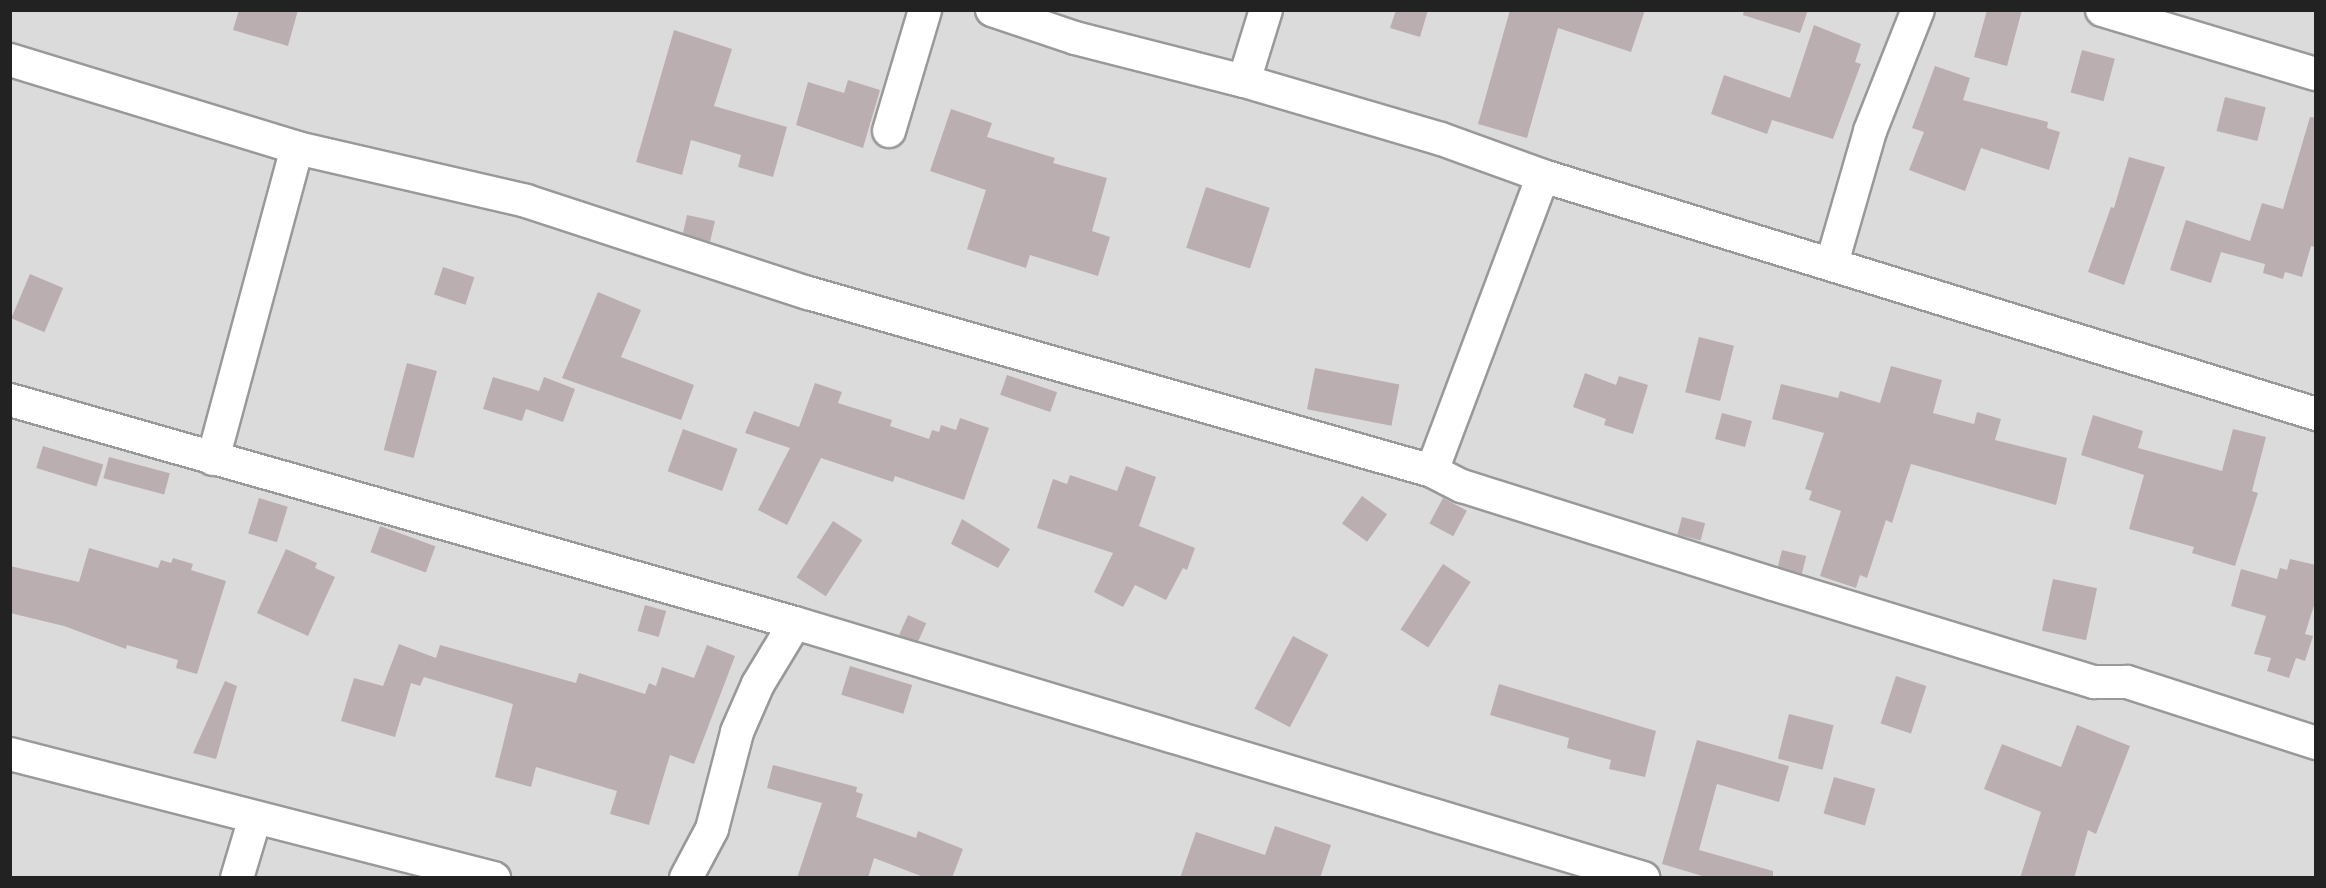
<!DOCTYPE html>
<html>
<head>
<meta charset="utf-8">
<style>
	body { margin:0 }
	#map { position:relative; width:2326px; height:888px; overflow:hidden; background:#f1eae9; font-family:"Exo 2",sans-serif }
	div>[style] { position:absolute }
	.residential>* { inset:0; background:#dcdbdb; transform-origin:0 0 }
	.building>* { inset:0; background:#bbaeb1; transform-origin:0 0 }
	.roads { filter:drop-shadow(2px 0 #999) drop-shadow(-2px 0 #999) drop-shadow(0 2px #999) drop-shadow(0 -2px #999) }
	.minor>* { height:32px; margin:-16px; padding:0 16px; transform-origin:16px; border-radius:16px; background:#fff }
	span { translate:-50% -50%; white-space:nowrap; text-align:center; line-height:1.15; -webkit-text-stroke:4.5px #fff; paint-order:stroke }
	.frame { position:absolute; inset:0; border:12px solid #222; pointer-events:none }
</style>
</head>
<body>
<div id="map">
	<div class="residential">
		<i style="left:11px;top:11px;width:2304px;height:866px"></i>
	</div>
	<div class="building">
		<i style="clip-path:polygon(239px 10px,298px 10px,288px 46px,233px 30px)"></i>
		<i style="clip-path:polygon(1396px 10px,1428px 10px,1420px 37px,1390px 28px)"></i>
		<i style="clip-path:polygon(1510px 10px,1645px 10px,1631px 52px,1558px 28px,1527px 138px,1478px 124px)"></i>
		<i style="clip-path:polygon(1744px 10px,1808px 10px,1800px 33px,1743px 15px)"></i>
		<i style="clip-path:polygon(1987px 10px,2022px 10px,2007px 66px,1974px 57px)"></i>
		<i style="clip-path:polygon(1814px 25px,1861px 44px,1855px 62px,1861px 64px,1833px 139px,1772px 120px,1767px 134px,1711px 114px,1724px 75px,1790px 98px)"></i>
		<i style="clip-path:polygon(674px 30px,732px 49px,714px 106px,787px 127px,773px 177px,738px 167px,741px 155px,691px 140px,682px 175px,636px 162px)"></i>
		<i style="left:2082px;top:50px;width:34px;height:44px;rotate:15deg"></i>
		<i style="clip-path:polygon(1935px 66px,1970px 78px,1963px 100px,2048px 122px,2047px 128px,2060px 132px,2049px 170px,1981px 148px,1965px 191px,1909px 170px,1924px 132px,1912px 128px)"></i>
		<i style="clip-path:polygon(848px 80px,880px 90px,863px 148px,796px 125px,808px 82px,844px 93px)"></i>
		<i style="left:2225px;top:97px;width:42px;height:35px;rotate:14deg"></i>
		<i style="clip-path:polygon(951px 109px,992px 123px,987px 137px,1055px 158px,1053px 163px,1107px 178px,1092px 231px,1110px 237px,1098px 276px,1030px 255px,1026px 268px,967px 249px,986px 190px,930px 171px)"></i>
		<i style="clip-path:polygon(2310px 117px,2316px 118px,2316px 247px,2311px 246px,2302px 277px,2285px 272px,2283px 279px,2263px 273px,2265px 264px,2221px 252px,2211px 283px,2170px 270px,2186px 220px,2250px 241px,2262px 203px,2283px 209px)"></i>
		<i style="clip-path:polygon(2129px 157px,2165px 167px,2124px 285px,2088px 272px,2111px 207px,2114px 208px)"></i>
		<i style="left:1206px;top:187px;width:67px;height:64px;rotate:18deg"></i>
		<i style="clip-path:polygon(687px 215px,715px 221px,710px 242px,683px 233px)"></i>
		<i style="left:443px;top:267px;width:33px;height:29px;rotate:18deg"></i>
		<i style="left:30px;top:274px;width:36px;height:48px;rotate:23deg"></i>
		<i style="clip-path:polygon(598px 292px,641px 310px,621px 357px,694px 385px,681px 420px,562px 378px)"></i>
		<i style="left:1699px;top:337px;width:36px;height:57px;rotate:14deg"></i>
		<i style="left:407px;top:363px;width:31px;height:90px;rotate:15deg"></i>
		<i style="clip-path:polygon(1891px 366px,1942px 380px,1933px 413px,1974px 424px,1977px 412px,2001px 419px,1995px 440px,2067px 458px,2056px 505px,1911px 464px,1892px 523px,1886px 520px,1867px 578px,1860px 575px,1856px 588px,1820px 576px,1841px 511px,1809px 500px,1812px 491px,1805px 489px,1824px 433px,1772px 419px,1781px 384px,1838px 398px,1840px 391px,1880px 403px)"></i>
		<i style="left:1315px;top:368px;width:86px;height:42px;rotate:11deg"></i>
		<i style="clip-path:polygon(1585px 373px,1616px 385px,1619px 376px,1648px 385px,1633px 434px,1604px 425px,1606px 419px,1573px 407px)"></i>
		<i style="left:1007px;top:375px;width:53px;height:21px;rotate:19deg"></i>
		<i style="clip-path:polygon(493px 377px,539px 391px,544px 377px,575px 389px,563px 422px,526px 409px,522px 421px,483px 409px)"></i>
		<i style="clip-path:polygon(815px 383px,842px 392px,838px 403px,892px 420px,890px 426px,929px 439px,932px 430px,939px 432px,941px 425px,956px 430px,960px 418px,989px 428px,964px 500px,895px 476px,893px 482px,821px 458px,787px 525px,758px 510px,790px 448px,745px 433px,754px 411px,799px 427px)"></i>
		<i style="left:1722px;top:413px;width:31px;height:27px;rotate:15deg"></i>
		<i style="clip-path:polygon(2093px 415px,2143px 431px,2138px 448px,2222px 471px,2233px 429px,2266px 437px,2252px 491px,2258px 493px,2235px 566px,2192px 553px,2194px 547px,2129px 529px,2144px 475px,2081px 455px)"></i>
		<i style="left:683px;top:429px;width:58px;height:45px;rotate:20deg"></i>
		<i style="left:43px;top:446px;width:63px;height:23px;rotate:17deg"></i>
		<i style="left:109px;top:457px;width:63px;height:22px;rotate:15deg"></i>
		<i style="clip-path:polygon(1126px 466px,1156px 477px,1139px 526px,1195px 548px,1187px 570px,1183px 568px,1166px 600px,1135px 585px,1123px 607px,1094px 592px,1113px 553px,1037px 528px,1053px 479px,1067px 484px,1070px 475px,1117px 491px)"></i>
		<i style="left:1362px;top:496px;width:31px;height:34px;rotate:36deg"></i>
		<i style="left:259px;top:498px;width:30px;height:37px;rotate:17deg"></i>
		<i style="left:1443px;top:498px;width:27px;height:29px;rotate:28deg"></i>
		<i style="left:1682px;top:517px;width:24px;height:18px;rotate:15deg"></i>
		<i style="clip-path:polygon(962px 519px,1010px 549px,998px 568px,951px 544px)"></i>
		<i style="left:833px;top:521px;width:35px;height:67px;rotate:33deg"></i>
		<i style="left:380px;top:526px;width:59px;height:28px;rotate:20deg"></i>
		<i style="clip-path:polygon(89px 548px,158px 568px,161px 560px,171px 563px,173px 558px,193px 564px,191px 570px,226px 581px,197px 674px,176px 668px,178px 660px,127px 645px,126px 649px,64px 626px,10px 613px,10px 566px,79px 582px)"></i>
		<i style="clip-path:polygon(286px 549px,317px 563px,315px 568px,335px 577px,308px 636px,257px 613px)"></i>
		<i style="left:1782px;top:550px;width:25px;height:18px;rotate:14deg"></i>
		<i style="clip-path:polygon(2290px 559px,2316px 565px,2316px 599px,2305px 634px,2313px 636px,2305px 661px,2296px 658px,2289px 678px,2267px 671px,2271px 658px,2254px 654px,2266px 616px,2231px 606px,2241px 569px,2277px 579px,2280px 568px,2287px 570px)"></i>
		<i style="left:1443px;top:564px;width:33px;height:78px;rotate:33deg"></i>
		<i style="left:2053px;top:579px;width:45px;height:53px;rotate:12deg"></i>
		<i style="left:645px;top:605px;width:22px;height:27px;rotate:16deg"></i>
		<i style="left:908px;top:615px;width:20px;height:22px;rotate:24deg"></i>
		<i style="left:1293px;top:636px;width:40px;height:82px;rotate:28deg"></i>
		<i style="clip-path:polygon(399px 644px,436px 658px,440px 645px,576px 683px,579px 673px,645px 694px,649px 683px,656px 686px,662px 667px,694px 678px,707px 645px,735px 656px,694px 764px,670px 755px,649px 825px,610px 814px,617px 791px,536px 767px,531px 787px,495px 777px,513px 704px,424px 677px,420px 686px,411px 683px,395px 737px,341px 721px,354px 678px,383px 686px)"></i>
		<i style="left:850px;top:666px;width:65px;height:30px;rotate:17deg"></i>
		<i style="left:1896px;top:676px;width:32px;height:50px;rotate:18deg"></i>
		<i style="clip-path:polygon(225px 681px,237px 686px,216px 759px,193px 753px)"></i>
		<i style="clip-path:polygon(1499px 684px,1656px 731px,1645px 777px,1609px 769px,1611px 760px,1567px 748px,1569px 738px,1490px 715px)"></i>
		<i style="left:1789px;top:714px;width:46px;height:46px;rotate:14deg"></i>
		<i style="clip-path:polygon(2077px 725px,2130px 746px,2096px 834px,2088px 830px,2074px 878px,2020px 878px,2041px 812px,1984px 789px,2002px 744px,2061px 767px)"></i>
		<i style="clip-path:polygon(1697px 740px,1789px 766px,1779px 802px,1717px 784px,1699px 850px,1773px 871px,1773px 878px,1709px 878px,1662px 864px)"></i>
		<i style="clip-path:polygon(773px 765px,857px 787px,856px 792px,863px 794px,856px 817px,916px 838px,918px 831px,963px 849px,952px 878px,926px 878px,874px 858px,868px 878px,797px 878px,822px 803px,767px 788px)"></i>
		<i style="left:1834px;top:777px;width:43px;height:38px;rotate:16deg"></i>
		<i style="clip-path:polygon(1275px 826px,1331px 845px,1320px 878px,1180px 878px,1196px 832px,1265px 855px)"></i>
	</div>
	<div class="roads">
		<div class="minor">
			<i style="left:992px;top:10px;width:88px;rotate:18.6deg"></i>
			<i style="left:1075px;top:38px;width:174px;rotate:14.3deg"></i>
			<i style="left:1244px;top:81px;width:205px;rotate:16.4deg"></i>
			<i style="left:1441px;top:139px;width:109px;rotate:19.9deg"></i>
			<i style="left:2102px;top:10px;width:223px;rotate:16.7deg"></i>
			<i style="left:10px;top:60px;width:300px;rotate:17deg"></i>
			<i style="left:297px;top:148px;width:235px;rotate:13deg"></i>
			<i style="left:526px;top:201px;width:297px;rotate:18.1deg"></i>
			<i style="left:808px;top:293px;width:649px;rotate:15.92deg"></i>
			<i style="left:1432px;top:471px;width:34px;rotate:27deg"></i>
			<i style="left:1462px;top:486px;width:326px;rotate:17.5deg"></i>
			<i style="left:1773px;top:584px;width:336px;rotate:17deg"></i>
			<i style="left:2094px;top:682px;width:33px"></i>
			<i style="left:2127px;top:682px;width:199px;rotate:17.9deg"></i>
			<i style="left:1244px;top:81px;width:74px;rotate:-72.8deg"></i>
			<i style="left:889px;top:131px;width:126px;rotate:-73.4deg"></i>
			<i style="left:1832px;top:263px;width:137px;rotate:-73.9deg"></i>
			<i style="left:1870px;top:131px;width:130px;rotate:-68.4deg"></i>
			<i style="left:10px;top:400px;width:816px;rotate:15.86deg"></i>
			<i style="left:213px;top:459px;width:322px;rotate:-74.9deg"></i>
			<i style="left:1432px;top:471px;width:315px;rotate:-69.4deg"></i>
			<i style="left:1543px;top:176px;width:809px;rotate:17.11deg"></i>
			<i style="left:10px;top:754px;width:500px;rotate:14.4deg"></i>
			<i style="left:237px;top:878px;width:63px;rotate:-73.3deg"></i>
			<i style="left:686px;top:878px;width:55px;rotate:-62deg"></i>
			<i style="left:712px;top:829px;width:100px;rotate:-75.5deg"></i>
			<i style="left:737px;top:732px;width:52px;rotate:-66.4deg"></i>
			<i style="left:758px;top:684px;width:71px;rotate:-58.8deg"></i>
			<i style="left:795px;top:623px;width:886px;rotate:16.74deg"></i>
		</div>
	</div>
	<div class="frame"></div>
</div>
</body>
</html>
